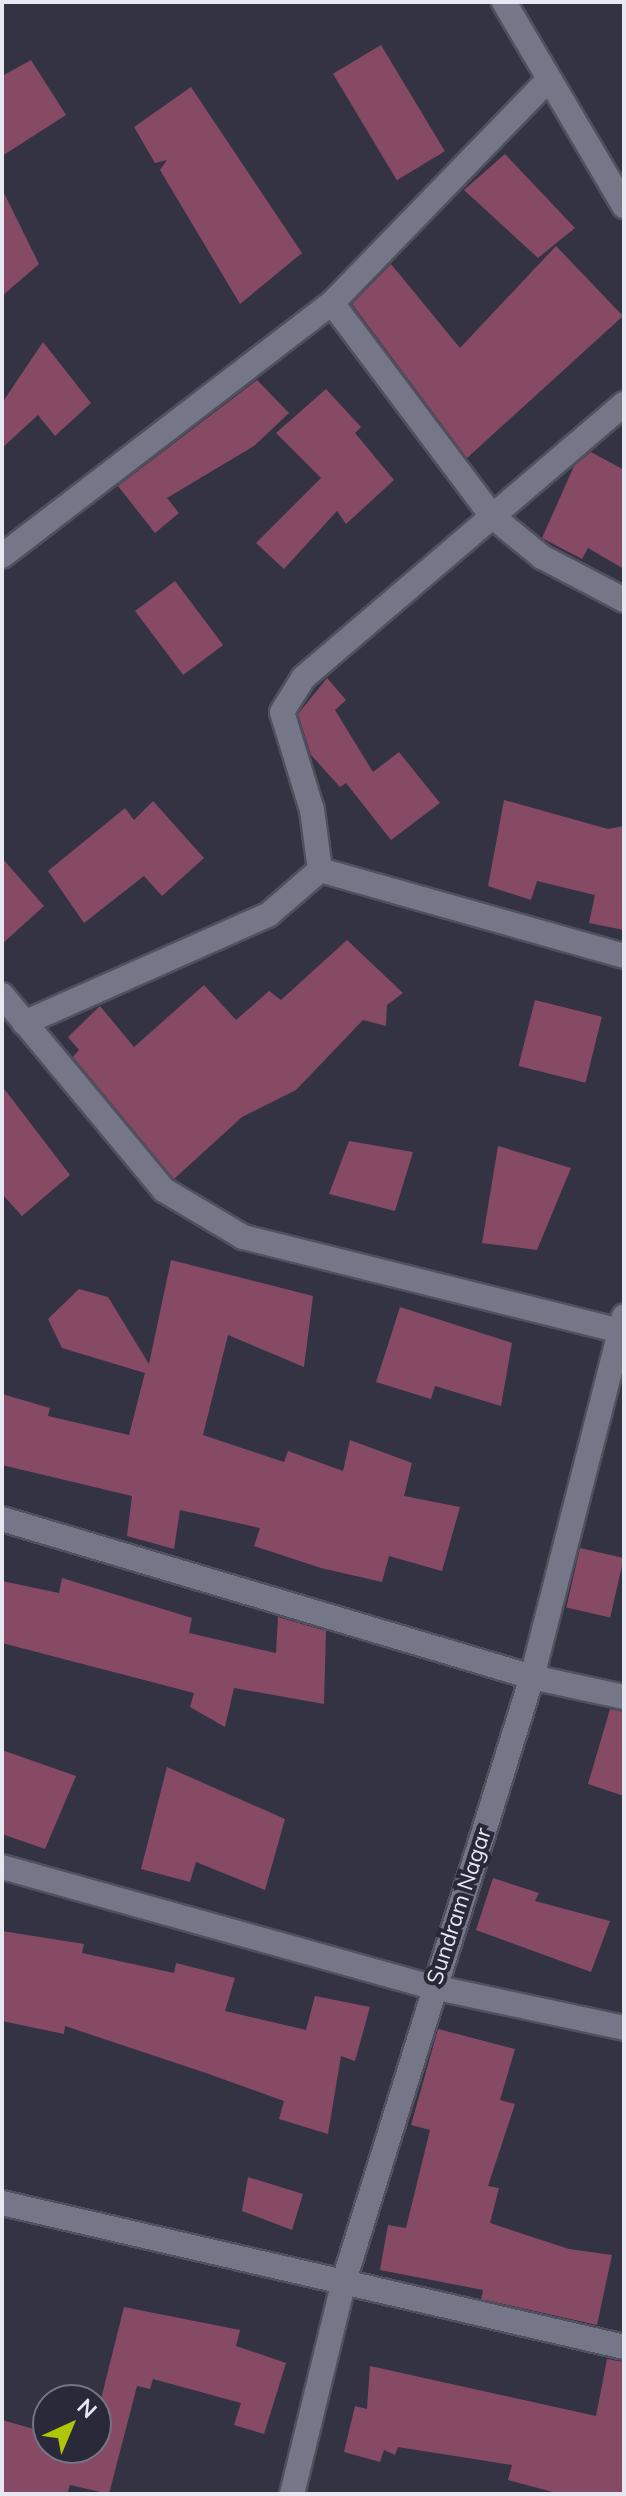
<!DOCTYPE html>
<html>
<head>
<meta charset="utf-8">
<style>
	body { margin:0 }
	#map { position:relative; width:626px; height:2496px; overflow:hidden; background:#334; font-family:Mulish,sans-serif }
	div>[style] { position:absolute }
	.building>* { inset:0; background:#864a64; transform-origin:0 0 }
	.roads { filter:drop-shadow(2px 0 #50505e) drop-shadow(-2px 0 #50505e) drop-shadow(0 2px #50505e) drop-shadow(0 -2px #50505e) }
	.minor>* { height:24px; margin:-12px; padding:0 12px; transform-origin:12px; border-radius:12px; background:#767689 }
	span { translate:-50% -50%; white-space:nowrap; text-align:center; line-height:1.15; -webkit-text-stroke:8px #292939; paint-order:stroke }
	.street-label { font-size:22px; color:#e8e8f3 }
	.frame { position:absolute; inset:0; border:4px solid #e8e8f3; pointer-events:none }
	.north { position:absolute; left:32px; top:2384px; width:80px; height:80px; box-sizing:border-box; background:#292939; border:2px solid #757583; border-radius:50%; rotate:44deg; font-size:22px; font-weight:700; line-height:32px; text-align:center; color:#e8e8f3 }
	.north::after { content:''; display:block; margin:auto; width:28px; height:36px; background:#afc507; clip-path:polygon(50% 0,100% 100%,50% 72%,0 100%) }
</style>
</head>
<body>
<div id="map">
	<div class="building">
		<i style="left:381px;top:45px;width:124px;height:56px;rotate:59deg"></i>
		<i style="clip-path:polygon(31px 60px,66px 115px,2px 156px,2px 76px)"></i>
		<i style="clip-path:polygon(191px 87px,302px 253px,240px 304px,160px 170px,167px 160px,155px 163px,134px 127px)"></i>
		<i style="clip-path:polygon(505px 154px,575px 228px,538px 258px,464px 190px)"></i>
		<i style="clip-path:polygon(2px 189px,39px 264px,2px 296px)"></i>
		<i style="clip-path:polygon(556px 246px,623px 316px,467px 458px,352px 304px,391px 264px,460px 348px)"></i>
		<i style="clip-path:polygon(43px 342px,91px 403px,55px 436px,38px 415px,2px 448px,2px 403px)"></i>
		<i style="clip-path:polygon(257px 380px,289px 413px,254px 446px,167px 498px,179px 513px,155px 533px,118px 486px)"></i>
		<i style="clip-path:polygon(326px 389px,361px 427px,355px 433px,394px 480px,346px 524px,337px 511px,284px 569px,256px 543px,321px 478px,276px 433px)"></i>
		<i style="clip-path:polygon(591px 452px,624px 470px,624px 569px,588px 548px,582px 559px,542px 538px,574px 466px)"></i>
		<i style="left:175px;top:581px;width:80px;height:50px;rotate:53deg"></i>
		<i style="clip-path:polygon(327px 678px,346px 700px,335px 710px,373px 772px,399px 752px,440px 803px,391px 840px,346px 783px,340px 787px,311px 755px,298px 714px)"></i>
		<i style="clip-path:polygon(504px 800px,608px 829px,624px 826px,624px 930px,589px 923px,595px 895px,537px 881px,531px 900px,488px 886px)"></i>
		<i style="clip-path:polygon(153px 801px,204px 858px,162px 896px,144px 876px,84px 923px,48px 871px,125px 808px,134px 820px)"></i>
		<i style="clip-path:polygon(2px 858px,44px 906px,2px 944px)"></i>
		<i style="clip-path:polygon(347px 940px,403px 993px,387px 1005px,386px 1026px,363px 1020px,296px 1090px,242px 1117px,174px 1179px,73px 1057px,79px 1050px,68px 1037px,100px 1006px,134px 1047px,204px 985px,236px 1020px,269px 991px,281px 1000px)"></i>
		<i style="left:535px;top:1000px;width:69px;height:68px;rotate:14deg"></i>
		<i style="clip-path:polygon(2px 1086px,70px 1175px,22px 1216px,2px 1194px)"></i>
		<i style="clip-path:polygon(349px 1141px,413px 1152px,395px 1211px,329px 1194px)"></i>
		<i style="clip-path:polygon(498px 1146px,571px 1168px,537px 1250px,482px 1243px)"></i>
		<i style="clip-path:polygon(171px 1260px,313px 1296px,304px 1367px,228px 1335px,203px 1435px,284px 1462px,288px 1451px,343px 1471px,350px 1440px,412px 1463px,404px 1496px,460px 1507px,442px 1571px,389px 1556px,382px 1582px,321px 1568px,254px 1546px,260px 1528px,180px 1510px,174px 1549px,127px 1536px,132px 1496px,2px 1465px,2px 1394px,50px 1408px,48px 1416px,129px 1435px,145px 1373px,62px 1348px,48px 1319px,79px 1289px,108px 1297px,149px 1364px)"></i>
		<i style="clip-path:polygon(400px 1307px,512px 1343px,501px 1406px,435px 1386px,431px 1399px,376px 1382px)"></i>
		<i style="left:580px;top:1548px;width:45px;height:61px;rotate:13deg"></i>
		<i style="clip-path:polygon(62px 1578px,192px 1618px,189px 1633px,276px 1653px,278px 1617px,326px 1631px,324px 1704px,234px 1688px,225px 1727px,190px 1707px,194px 1693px,2px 1643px,2px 1581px,59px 1593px)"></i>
		<i style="clip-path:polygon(610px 1709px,624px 1712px,624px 1796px,588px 1784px)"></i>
		<i style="clip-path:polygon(2px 1750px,76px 1776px,45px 1849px,2px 1834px)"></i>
		<i style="clip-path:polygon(167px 1767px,285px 1819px,265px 1890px,196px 1862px,190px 1882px,141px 1869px)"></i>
		<i style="clip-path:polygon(493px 1878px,539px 1893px,535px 1901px,610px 1921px,591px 1972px,476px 1930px)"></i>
		<i style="clip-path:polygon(2px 1931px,84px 1944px,82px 1953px,174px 1973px,176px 1963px,235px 1978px,225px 2011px,306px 2030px,315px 1996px,370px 2007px,355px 2061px,341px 2056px,328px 2134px,279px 2119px,284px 2101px,206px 2073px,65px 2026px,64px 2034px,2px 2021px)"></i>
		<i style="clip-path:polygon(438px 2029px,515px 2049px,500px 2100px,515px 2104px,488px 2186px,499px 2188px,490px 2223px,569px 2249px,612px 2255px,597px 2325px,481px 2299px,483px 2290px,380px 2270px,388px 2225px,406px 2228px,430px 2130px,411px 2125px)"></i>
		<i style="clip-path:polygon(248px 2177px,303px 2194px,292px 2230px,242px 2211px)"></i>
		<i style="clip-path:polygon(124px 2307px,240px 2330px,236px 2346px,286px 2363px,264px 2434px,234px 2425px,241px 2403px,153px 2379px,150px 2389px,137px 2386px,109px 2494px,70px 2485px,67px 2494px,2px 2494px,2px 2420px,48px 2433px,48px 2448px,96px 2448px,96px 2419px)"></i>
		<i style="clip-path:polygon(607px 2359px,624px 2362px,624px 2494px,560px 2494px,508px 2480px,512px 2465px,398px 2447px,395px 2455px,384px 2450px,380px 2462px,344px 2452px,355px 2406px,367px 2409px,370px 2366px,596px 2416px)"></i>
	</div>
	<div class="roads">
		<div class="minor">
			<i style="left:504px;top:2px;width:237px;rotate:59.5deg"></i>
			<i style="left:332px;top:303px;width:266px;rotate:53.1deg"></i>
			<i style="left:492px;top:516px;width:65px;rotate:39.4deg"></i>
			<i style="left:542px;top:557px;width:93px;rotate:27.7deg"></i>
			<i style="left:2px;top:556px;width:416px;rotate:-37.5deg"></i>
			<i style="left:332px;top:303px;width:309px;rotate:-45.9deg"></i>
			<i style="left:320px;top:870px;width:316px;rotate:15.8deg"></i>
			<i style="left:2px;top:995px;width:254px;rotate:50.3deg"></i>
			<i style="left:164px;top:1190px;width:92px;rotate:30.7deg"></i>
			<i style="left:243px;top:1237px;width:393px;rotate:14deg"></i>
			<i style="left:24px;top:1023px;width:267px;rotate:-23.9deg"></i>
			<i style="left:268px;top:915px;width:69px;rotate:-40.9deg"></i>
			<i style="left:320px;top:870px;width:61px;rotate:-97.6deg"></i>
			<i style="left:312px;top:810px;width:102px;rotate:-107deg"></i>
			<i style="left:282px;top:712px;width:40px;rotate:-58deg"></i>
			<i style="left:303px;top:678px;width:422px;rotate:-40.5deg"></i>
			<i style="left:2px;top:1519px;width:553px;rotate:16.6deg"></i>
			<i style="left:532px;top:1677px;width:94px;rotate:12.3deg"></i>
			<i style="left:2px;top:1867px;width:447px;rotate:15.6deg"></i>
			<i style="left:433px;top:1987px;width:195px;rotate:12.1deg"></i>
			<i style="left:2px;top:2203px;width:638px;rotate:13.03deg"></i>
			<i style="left:292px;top:2494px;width:216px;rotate:-76.3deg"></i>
			<i style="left:343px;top:2284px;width:636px;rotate:-72.71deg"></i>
			<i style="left:532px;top:1677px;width:372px;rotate:-75.7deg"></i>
		</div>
	</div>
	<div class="street-label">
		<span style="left:459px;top:1906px;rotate:-72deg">Sundram Nagar</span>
	</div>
	<div class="frame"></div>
	<div class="north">N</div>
</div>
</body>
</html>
